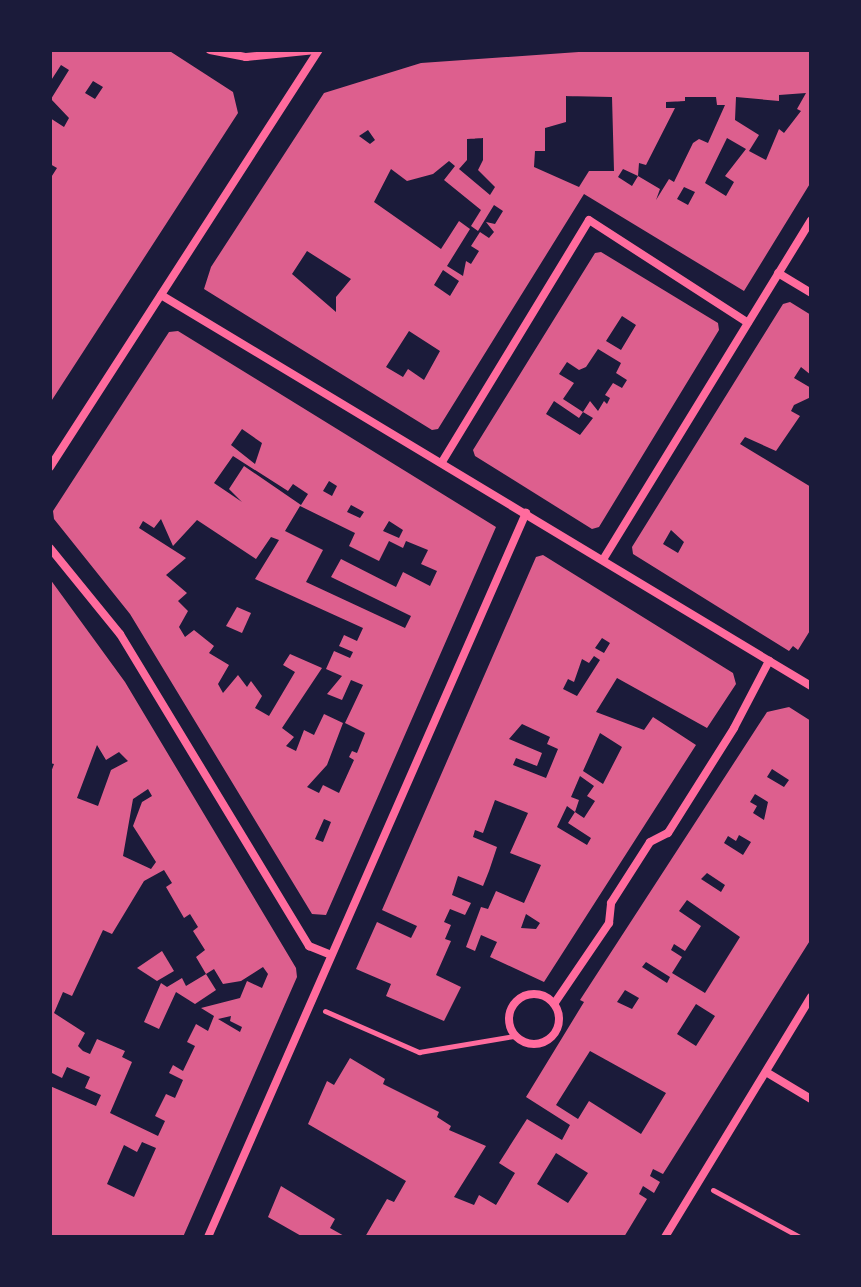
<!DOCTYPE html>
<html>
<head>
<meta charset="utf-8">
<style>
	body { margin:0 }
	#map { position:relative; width:861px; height:1287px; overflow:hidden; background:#1b1b3a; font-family:Signika,sans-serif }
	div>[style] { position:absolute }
	.building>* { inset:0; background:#dd5f8e }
	.path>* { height:5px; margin:-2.5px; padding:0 2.5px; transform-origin:2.5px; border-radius:2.5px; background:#ff6b9d }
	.minor>* { height:8px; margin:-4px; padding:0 4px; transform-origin:4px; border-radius:4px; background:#ff6b9d }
	.minor>.ring { margin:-4px; padding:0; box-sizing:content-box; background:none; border:8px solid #ff6b9d; border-radius:50% }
	span { translate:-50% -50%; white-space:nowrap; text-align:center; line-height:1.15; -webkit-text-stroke:8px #1b1b3a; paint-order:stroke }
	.frame { position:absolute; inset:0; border:52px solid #1b1b3a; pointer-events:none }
</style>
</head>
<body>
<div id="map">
	<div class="building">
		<i style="clip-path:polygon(evenodd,50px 50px,168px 50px,233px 92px,238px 113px,50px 403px,50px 179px,57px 168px,50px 164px,50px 118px,64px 127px,69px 118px,51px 99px,69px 70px,61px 65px,50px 82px,50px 50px,93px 81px,103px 87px,95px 99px,85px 93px,93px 81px)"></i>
		<i style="clip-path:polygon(evenodd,607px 50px,811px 50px,811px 182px,744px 291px,584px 194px,438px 429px,432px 430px,204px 289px,211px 267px,324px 93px,421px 63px,607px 50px,806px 93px,797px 109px,801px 111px,784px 133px,779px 129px,766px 160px,749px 151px,759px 135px,735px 120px,736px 97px,779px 101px,779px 95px,806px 93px,607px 50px,566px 96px,612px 97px,614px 171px,589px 171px,579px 187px,534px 167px,535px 151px,545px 151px,545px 128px,566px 122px,566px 96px,607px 50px,685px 97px,716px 97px,717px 105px,725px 105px,708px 143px,699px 139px,693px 143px,674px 182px,669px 179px,656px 200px,660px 189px,638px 176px,632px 186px,618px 177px,623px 169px,638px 176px,639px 163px,646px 165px,675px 108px,666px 108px,666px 102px,685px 101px,685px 97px,607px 50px,368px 130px,375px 140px,370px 144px,359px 136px,368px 130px,607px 50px,483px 138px,483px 160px,478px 170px,495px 187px,490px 195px,459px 169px,467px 160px,467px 139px,483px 138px,607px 50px,727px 138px,746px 149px,725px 176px,734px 182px,726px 196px,705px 183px,727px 138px,607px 50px,449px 161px,455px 166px,444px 180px,481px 210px,471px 226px,478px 231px,494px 205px,503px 211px,495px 224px,486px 222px,494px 232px,489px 238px,480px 232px,471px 246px,479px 251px,471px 264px,466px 261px,463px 276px,447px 266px,470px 229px,459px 221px,441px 249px,374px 202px,391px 169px,407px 181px,433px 174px,449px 161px,607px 50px,684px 187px,695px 192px,688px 205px,677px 199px,684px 187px,607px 50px,307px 251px,351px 279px,336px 297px,336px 312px,292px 274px,307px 251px,607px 50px,443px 270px,459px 281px,450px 296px,434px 285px,443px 270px,607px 50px,409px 331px,440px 351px,424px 380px,408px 369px,403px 377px,386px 367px,409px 331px)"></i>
		<i style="clip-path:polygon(evenodd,601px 252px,718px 323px,719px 330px,599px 527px,592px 529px,475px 456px,473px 450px,595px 253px,601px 252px,622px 316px,636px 325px,621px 350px,606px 341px,622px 316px,601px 252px,598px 349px,621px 363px,616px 373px,627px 380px,622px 388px,613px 383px,605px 395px,610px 398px,607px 404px,604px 401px,598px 411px,590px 401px,583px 412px,593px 418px,580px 435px,546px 414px,554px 401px,579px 418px,583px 412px,563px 399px,574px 383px,559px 374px,567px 362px,579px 370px,586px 367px,598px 349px)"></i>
		<i style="clip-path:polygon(evenodd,790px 302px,811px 315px,811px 375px,801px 367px,794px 378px,811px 388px,811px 397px,794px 405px,791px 411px,800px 416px,776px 451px,745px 437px,740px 444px,811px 487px,811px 629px,798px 650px,793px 646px,789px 651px,633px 554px,632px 547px,783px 304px,790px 302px,671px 530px,684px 542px,678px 553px,663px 544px,671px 530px)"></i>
		<i style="clip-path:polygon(evenodd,178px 331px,496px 527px,326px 915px,312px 914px,130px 614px,54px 519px,53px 511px,169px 332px,178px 331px,242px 429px,262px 443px,255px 464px,231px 445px,242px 429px,178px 331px,233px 456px,288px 491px,293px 484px,308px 494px,301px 505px,244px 466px,229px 489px,242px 502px,214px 483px,233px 456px,178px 331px,329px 481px,337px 486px,332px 496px,323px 491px,329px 481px,178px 331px,351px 505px,364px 512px,360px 518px,347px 512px,351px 505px,178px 331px,300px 506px,355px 533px,349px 546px,379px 561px,389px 541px,403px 548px,406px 541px,428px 550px,421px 564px,437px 571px,430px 586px,403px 572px,396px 587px,341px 559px,331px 577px,411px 616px,405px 628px,306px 582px,323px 550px,285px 531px,300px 506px,178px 331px,161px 519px,173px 546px,197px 520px,256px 559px,271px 537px,279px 540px,255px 579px,363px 628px,357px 641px,344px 635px,339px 646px,353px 652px,350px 658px,334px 651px,326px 669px,342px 676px,327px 694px,342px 700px,351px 680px,363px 685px,345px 723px,365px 733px,357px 753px,352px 751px,349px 757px,354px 760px,339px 793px,323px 785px,319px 793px,307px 787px,327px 765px,343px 723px,324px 714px,314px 735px,304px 730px,296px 751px,286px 746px,294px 737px,282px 728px,322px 668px,290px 654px,283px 665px,295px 672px,269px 716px,255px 708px,262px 696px,251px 681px,247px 687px,238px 675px,223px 693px,218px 684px,229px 665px,209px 653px,214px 646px,194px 630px,185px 637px,179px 627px,188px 611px,178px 601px,187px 593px,166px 575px,186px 558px,139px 528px,143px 521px,154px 528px,161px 519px,178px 331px,389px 521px,403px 530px,399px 538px,383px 531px,389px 521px,178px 331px,324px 819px,331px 822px,323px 842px,315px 839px,324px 819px)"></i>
		<i style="clip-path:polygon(evenodd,543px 555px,733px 673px,736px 684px,707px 728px,617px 678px,596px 712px,644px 730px,653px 717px,696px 745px,544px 982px,490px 957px,497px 942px,481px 935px,475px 951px,466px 947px,481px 907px,488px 909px,496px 891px,524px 903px,541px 865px,510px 853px,528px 813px,495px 800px,483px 833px,475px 830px,473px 837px,497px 847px,489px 871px,483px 886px,458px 876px,452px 895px,471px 903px,465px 915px,450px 909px,444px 922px,451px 925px,445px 939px,451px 941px,436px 975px,461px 987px,444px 1021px,386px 996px,391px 984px,356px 969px,377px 922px,411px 938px,417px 926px,382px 910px,536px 557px,543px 555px,602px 638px,610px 643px,604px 653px,595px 648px,602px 638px,543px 555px,594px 656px,600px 660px,577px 696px,563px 689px,568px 679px,574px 682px,582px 659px,589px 663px,594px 656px,543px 555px,522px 724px,550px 737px,547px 744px,558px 749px,546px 778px,513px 765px,516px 758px,537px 766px,542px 753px,509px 739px,522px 724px,543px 555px,600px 733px,622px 747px,603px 784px,583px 771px,600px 733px,543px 555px,580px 776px,594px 786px,587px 796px,595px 801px,584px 818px,575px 812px,568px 823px,591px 838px,587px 845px,557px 827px,567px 806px,575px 812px,579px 800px,571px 797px,580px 776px,543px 555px,526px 914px,540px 923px,536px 929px,521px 928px,526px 914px)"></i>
		<i style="clip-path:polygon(evenodd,50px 579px,125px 682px,296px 968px,297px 977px,183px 1237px,50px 1237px,50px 1086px,96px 1106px,101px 1095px,85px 1088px,90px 1077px,67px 1067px,62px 1078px,50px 1072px,50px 775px,54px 764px,50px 763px,50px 579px,97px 745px,106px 760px,119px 752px,128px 761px,111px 770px,98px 806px,77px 798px,97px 745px,50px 579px,148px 789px,152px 796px,142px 802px,133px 826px,156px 862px,151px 869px,123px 856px,133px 799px,148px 789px,50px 579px,164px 870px,172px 883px,166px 887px,184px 918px,190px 914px,198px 927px,193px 931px,205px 950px,196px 957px,206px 974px,186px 986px,182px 978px,167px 987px,161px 983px,144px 1022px,159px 1029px,176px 992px,195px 1004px,216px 990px,206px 974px,214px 969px,223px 984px,241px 981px,263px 967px,268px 974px,262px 988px,247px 981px,240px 998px,201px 1008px,214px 1016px,208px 1031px,196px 1024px,187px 1042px,195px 1046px,183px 1071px,173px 1065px,169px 1073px,183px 1080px,175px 1098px,166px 1094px,155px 1116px,165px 1121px,158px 1136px,110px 1113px,132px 1062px,122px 1057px,125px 1051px,97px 1039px,90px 1054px,83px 1051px,78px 1046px,85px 1033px,54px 1013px,63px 992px,72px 996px,103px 930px,112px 934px,144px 881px,164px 870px,50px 579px,231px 1016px,230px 1021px,242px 1027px,240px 1032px,218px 1019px,231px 1016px,50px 579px,142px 1142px,156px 1148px,134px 1197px,107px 1184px,124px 1145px,137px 1152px,142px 1142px)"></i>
		<i style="clip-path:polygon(237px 607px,251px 613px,242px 633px,226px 626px)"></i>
		<i style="clip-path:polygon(evenodd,789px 707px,811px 721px,811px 939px,663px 1174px,653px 1169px,650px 1176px,660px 1182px,654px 1193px,643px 1186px,639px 1194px,647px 1199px,624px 1237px,365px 1237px,387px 1199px,394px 1202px,406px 1181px,308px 1124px,327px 1081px,334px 1085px,350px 1058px,385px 1079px,383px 1084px,439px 1112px,437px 1117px,451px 1126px,449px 1130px,486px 1146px,454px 1197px,474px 1205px,479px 1195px,496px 1205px,515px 1173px,499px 1163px,527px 1119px,562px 1140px,570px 1125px,526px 1097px,584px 1002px,580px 1000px,767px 712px,789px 707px,772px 769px,789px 780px,784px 787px,767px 777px,772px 769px,789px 707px,755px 794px,768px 802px,764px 820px,753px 813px,757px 806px,750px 802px,755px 794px,789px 707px,739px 835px,751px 842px,743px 855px,724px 843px,728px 836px,736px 841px,739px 835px,789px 707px,707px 873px,725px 885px,721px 892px,701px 879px,707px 873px,789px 707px,687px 900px,740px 937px,705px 993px,672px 973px,682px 957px,671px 950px,674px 944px,685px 951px,701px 926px,679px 911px,687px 900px,789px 707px,646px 962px,670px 977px,667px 983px,642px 967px,646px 962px,789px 707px,625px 990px,639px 998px,632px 1009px,617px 1002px,625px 990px,789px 707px,696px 1004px,715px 1016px,696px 1046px,677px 1034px,696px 1004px,789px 707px,590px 1051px,666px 1093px,641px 1134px,589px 1101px,578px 1119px,556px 1105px,590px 1051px,789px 707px,556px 1153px,588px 1173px,568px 1203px,537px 1184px,556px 1153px)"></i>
		<i style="clip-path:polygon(162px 951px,174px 971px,157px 981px,137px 968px)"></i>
		<i style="clip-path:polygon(281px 1186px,335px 1219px,330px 1228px,346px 1237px,303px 1237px,268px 1217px)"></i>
	</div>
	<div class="path">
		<i style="left:325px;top:1011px;width:103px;rotate:23.6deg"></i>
		<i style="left:419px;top:1052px;width:96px;rotate:-9.6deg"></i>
		<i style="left:713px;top:1190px;width:99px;rotate:28.4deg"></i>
	</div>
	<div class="minor">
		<i style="left:210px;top:50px;width:37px;rotate:11deg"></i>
		<i style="left:246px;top:57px;width:70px;rotate:-5.7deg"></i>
		<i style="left:778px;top:273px;width:39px;rotate:31deg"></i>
		<i style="left:161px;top:295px;width:759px;rotate:31.03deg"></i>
		<i style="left:442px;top:462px;width:283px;rotate:-58.7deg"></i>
		<i style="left:589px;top:220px;width:189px;rotate:32.9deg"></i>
		<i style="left:50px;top:467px;width:496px;rotate:-57.2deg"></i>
		<i style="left:50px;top:548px;width:111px;rotate:50.9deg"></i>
		<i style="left:120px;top:634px;width:365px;rotate:58.8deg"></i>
		<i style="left:309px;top:946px;width:24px;rotate:22deg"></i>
		<i style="left:604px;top:558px;width:396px;rotate:-58.5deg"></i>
		<i class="ring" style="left:509px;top:994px;width:42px;height:42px"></i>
		<i style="left:554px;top:1004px;width:98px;rotate:-55.8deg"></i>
		<i style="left:609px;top:923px;width:20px;rotate:-84deg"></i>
		<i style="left:611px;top:903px;width:72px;rotate:-57.4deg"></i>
		<i style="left:650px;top:842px;width:20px;rotate:-27deg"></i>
		<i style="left:668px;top:833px;width:124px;rotate:-57.8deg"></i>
		<i style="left:734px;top:728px;width:76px;rotate:-62.4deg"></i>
		<i style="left:766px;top:1072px;width:52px;rotate:31deg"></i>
		<i style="left:208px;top:1237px;width:791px;rotate:-66.29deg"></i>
		<i style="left:665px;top:1237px;width:281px;rotate:-58.7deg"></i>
	</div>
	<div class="frame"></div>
</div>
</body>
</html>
